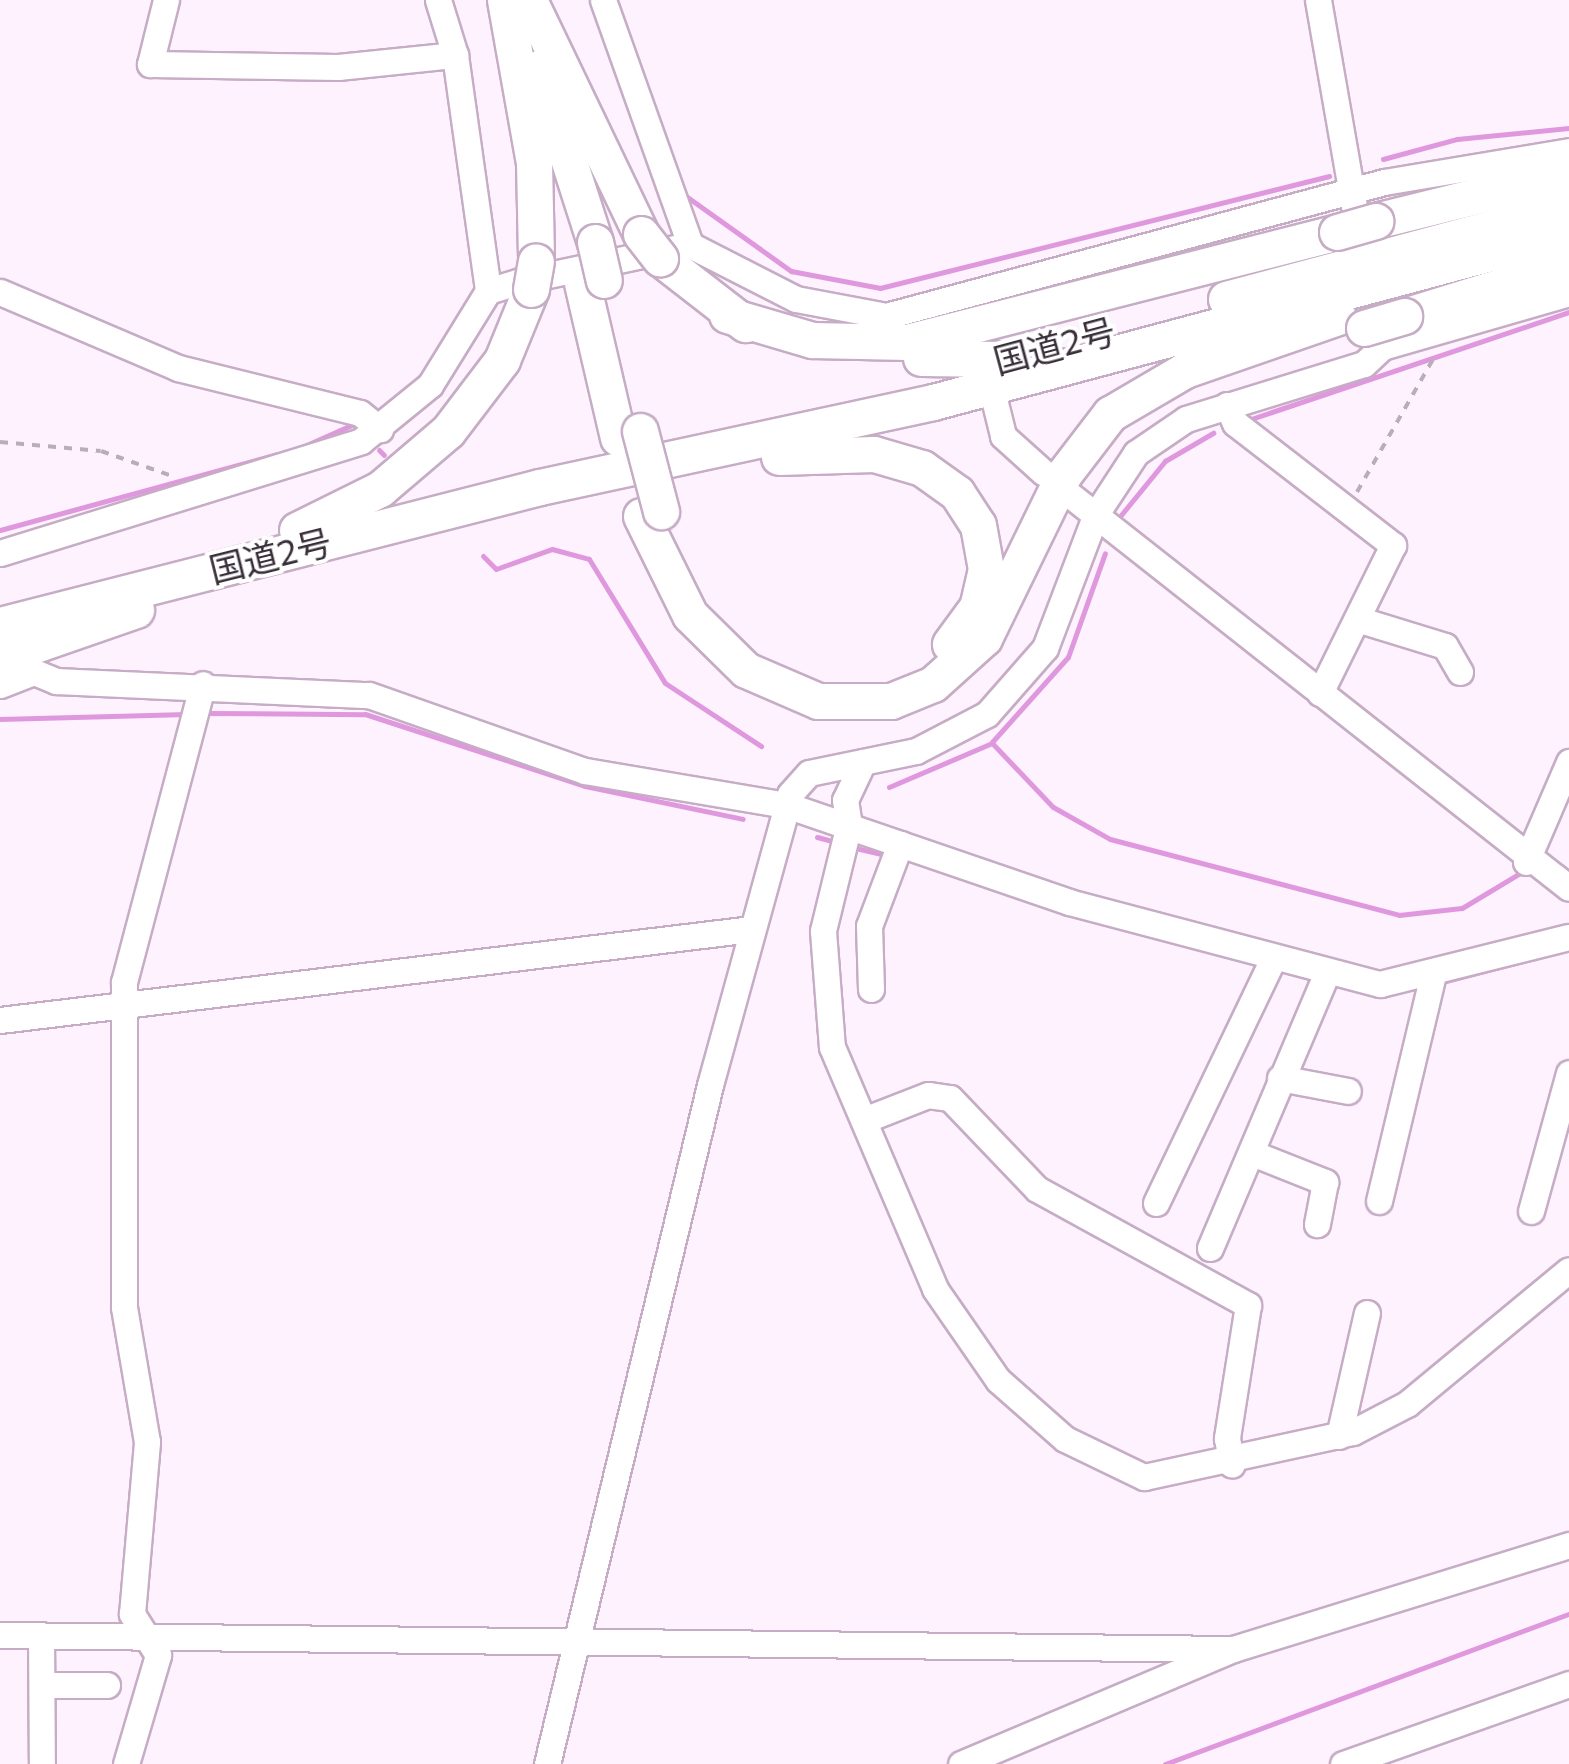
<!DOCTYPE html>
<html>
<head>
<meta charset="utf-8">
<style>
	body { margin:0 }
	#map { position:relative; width:1569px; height:1764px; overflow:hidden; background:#fdf2fd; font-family:Commissioner,"Noto Sans JP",sans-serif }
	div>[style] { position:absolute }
	.stream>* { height:5px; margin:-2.5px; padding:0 2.5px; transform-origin:2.5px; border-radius:2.5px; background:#df98dd }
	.path>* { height:4px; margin-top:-2px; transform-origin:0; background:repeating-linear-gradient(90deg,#b8adb8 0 8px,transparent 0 16px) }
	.roads { filter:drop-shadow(2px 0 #c6acc5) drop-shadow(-2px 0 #c6acc5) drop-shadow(0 2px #c6acc5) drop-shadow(0 -2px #c6acc5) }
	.minor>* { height:25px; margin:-12.5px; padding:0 12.5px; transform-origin:12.5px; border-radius:12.5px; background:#fff }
	.highway>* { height:35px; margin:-17.5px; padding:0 17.5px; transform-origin:17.5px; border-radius:17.5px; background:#fff }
	.bridges { filter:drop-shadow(2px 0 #c6acc5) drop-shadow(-2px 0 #c6acc5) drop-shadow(0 2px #c6acc5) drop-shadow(0 -2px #c6acc5) }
	.highway-bridge>* { height:35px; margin:-17.5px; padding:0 17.5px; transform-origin:17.5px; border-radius:17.5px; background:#fff }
	span { translate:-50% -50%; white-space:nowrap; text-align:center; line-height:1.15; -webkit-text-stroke:8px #fff; paint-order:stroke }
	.street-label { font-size:35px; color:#392f39 }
</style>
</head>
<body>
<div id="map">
	<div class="stream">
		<i style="left:1383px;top:159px;width:77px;rotate:-15.1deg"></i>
		<i style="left:1457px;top:139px;width:113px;rotate:-5.6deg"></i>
		<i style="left:683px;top:194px;width:133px;rotate:35.5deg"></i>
		<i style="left:791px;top:271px;width:91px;rotate:10.8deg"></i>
		<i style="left:880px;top:288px;width:463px;rotate:-14deg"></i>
		<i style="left:1245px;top:421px;width:342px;rotate:-18.6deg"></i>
		<i style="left:302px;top:447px;width:57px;rotate:-23.9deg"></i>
		<i style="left:379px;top:450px;width:7px;rotate:45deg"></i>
		<i style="left:1121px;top:515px;width:70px;rotate:-50.8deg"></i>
		<i style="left:1165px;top:461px;width:56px;rotate:-30.3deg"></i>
		<i style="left:0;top:530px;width:287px;rotate:-15.3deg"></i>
		<i style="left:483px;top:556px;width:18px;rotate:45deg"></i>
		<i style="left:496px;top:569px;width:59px;rotate:-19.7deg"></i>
		<i style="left:552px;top:549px;width:38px;rotate:15deg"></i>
		<i style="left:589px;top:559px;width:145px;rotate:58.5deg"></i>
		<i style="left:665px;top:683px;width:115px;rotate:33.3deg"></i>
		<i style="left:203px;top:713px;width:162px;rotate:0.4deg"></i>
		<i style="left:365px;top:714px;width:231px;rotate:18.1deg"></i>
		<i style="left:585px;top:786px;width:161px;rotate:11.8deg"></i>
		<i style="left:0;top:719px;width:187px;rotate:-1.5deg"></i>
		<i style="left:992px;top:742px;width:114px;rotate:-48.2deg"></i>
		<i style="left:1068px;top:657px;width:110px;rotate:-70.4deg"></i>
		<i style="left:889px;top:787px;width:112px;rotate:-23.1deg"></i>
		<i style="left:992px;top:743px;width:88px;rotate:46.4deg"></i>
		<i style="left:1053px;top:807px;width:65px;rotate:29.3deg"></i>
		<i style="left:1110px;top:839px;width:299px;rotate:14.7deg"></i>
		<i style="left:1399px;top:915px;width:63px;rotate:-6.3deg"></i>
		<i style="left:1462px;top:908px;width:70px;rotate:-31deg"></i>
		<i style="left:817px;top:837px;width:20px;rotate:15deg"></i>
		<i style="left:851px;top:847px;width:37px;rotate:13deg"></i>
		<i style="left:1442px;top:982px;width:103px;rotate:-14.6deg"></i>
		<i style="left:1165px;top:1764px;width:431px;rotate:-20.4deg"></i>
	</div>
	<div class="path">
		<i style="left:0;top:442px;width:101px;rotate:5.1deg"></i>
		<i style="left:101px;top:451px;width:78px;rotate:19.4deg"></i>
		<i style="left:1357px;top:492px;width:159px;rotate:-60.2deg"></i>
	</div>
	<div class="roads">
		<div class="minor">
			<i style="left:166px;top:0;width:66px;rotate:104deg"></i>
			<i style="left:150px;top:64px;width:188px;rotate:0.9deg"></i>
			<i style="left:338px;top:67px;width:118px;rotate:-5.9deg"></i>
			<i style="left:438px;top:0;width:58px;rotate:72.8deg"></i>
			<i style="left:455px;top:55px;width:238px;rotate:82deg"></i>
			<i style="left:603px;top:0;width:260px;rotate:70.4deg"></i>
			<i style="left:1318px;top:0;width:210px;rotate:80.1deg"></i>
			<i style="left:0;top:292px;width:194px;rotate:23.1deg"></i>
			<i style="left:178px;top:368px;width:187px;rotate:13.9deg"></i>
			<i style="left:360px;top:413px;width:26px;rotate:39deg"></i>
			<i style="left:1382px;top:347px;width:195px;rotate:-16.1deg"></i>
			<i style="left:994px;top:399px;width:38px;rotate:76deg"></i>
			<i style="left:1003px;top:436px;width:54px;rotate:42deg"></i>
			<i style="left:1227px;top:405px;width:20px;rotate:66deg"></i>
			<i style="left:1235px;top:423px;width:200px;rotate:37.7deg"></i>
			<i style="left:1393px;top:545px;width:165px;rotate:116.3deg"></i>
			<i style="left:1070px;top:495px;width:635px;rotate:38.22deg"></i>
			<i style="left:0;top:553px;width:378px;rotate:-17.2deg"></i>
			<i style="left:361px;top:441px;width:89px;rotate:-39.1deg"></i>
			<i style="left:430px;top:385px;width:110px;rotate:-58.3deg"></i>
			<i style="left:488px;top:291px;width:34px;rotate:-17deg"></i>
			<i style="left:520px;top:281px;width:174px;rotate:-12deg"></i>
			<i style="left:690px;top:245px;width:119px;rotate:27deg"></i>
			<i style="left:796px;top:299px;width:92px;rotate:10.7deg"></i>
			<i style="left:886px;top:316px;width:516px;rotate:-15.06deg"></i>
			<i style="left:1384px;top:182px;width:188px;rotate:-9.5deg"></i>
			<i style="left:1357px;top:619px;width:92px;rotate:17.1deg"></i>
			<i style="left:1445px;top:646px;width:30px;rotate:60deg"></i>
			<i style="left:0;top:658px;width:61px;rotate:22.3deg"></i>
			<i style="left:56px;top:681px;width:313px;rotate:2.6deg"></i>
			<i style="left:369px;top:695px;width:229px;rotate:19.4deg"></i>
			<i style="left:585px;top:771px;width:204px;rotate:9.6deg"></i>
			<i style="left:786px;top:805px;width:299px;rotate:18.9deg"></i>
			<i style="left:1069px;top:902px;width:322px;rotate:14.8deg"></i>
			<i style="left:1380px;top:984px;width:195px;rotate:-14deg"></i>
			<i style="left:0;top:685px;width:33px;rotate:-21deg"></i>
			<i style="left:863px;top:762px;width:42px;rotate:115.3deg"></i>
			<i style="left:845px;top:800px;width:24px;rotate:81deg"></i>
			<i style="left:849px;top:824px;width:110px;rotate:103.7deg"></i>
			<i style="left:823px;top:931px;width:116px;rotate:85.6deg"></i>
			<i style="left:832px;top:1047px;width:263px;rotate:66.9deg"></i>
			<i style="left:935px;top:1289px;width:111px;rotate:55.3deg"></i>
			<i style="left:998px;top:1380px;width:89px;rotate:41.4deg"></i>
			<i style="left:1065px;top:1439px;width:88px;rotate:25.7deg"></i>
			<i style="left:1144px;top:1477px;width:214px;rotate:-12.2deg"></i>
			<i style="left:1353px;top:1432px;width:61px;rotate:-27.4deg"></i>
			<i style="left:1407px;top:1404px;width:210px;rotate:-39.6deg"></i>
			<i style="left:1526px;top:862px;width:109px;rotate:-66.7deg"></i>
			<i style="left:871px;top:989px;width:63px;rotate:-91.8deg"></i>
			<i style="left:869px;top:926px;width:88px;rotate:-69.3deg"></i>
			<i style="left:0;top:1020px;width:757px;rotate:-6.9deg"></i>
			<i style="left:1280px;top:1078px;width:69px;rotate:10.8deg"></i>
			<i style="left:864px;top:1120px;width:69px;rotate:-21.3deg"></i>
			<i style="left:928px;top:1095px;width:22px;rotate:8deg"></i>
			<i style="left:950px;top:1098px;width:126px;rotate:46.3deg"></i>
			<i style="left:1037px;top:1189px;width:241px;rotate:28.8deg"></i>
			<i style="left:1248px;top:1305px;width:135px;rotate:99deg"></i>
			<i style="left:1227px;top:1438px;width:27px;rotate:80deg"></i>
			<i style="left:1252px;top:1153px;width:79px;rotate:21.7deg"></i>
			<i style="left:1325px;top:1182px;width:43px;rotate:100.8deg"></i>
			<i style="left:1379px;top:1201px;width:232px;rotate:-76.6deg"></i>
			<i style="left:1156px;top:1203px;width:271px;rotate:-64.4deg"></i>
			<i style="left:1531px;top:1211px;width:143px;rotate:-74.6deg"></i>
			<i style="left:1210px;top:1248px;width:300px;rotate:-67deg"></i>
			<i style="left:1339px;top:1436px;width:126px;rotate:-77.2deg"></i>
			<i style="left:0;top:1635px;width:1233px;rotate:0.65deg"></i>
			<i style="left:41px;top:1635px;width:129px;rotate:89.6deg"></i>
			<i style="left:43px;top:1685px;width:64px"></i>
			<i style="left:126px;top:1764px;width:114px;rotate:-73.6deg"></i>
			<i style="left:158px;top:1655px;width:49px;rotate:-122.4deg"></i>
			<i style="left:132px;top:1614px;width:173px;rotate:-85deg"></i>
			<i style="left:147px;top:1442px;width:137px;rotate:-99.7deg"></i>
			<i style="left:124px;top:1307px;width:325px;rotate:-90deg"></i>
			<i style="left:124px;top:982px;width:308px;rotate:-75.2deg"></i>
			<i style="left:547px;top:1764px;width:698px;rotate:-76.5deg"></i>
			<i style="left:710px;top:1085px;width:302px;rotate:-74.6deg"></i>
			<i style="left:790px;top:794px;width:28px;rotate:-48deg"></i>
			<i style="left:809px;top:773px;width:109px;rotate:-11.6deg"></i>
			<i style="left:916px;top:751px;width:80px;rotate:-27.5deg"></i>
			<i style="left:987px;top:714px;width:88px;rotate:-48.7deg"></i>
			<i style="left:1045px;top:648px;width:143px;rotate:-69.2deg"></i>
			<i style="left:1096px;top:514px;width:73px;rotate:-56.7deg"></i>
			<i style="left:1136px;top:453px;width:60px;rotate:-34.2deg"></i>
			<i style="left:1186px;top:419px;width:186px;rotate:-17.2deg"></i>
			<i style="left:1364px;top:364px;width:25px;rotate:-43deg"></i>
			<i style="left:1382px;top:347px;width:31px;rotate:-96deg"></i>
			<i style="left:961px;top:1764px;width:295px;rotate:-22.9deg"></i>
			<i style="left:1233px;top:1649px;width:352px;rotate:-17.2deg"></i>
			<i style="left:1343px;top:1764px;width:240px;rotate:-19.5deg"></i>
		</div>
		<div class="highway">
			<i style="left:505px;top:0;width:165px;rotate:79.9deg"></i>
			<i style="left:534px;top:162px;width:99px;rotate:88.8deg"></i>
			<i style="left:529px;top:0;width:259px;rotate:64.4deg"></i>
			<i style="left:539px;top:68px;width:183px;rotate:72.2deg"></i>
			<i style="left:1375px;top:221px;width:200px;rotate:-13.9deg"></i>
			<i style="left:660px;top:258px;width:108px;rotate:37.8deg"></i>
			<i style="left:582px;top:283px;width:159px;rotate:76.9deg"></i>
			<i style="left:1226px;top:299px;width:355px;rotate:-15deg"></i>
			<i style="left:727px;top:315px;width:89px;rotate:16.4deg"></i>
			<i style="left:812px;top:340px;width:95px;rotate:1.2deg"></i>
			<i style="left:907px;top:342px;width:444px;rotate:-14.3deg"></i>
			<i style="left:1404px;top:316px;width:173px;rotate:-17.2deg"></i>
			<i style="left:921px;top:358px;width:79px;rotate:0.7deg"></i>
			<i style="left:779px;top:457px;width:95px;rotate:-1.8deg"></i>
			<i style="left:874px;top:454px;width:50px;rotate:16.3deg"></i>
			<i style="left:922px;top:468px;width:43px;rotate:35.5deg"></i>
			<i style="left:957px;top:493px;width:38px;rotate:57deg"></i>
			<i style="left:978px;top:525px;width:45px;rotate:79.7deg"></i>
			<i style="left:986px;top:569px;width:39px;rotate:103deg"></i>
			<i style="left:977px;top:607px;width:46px;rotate:126.1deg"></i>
			<i style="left:641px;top:516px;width:110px;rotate:63.7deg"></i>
			<i style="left:690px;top:615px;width:78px;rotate:44.5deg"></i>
			<i style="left:746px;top:670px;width:78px;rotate:23.3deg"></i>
			<i style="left:818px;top:701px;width:73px"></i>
			<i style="left:891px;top:701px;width:45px;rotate:-22deg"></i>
			<i style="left:933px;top:684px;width:69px;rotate:-42deg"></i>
			<i style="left:984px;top:638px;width:182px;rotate:-64deg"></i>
			<i style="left:1064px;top:474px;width:76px;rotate:-52.5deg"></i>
			<i style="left:1110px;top:414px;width:87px;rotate:-30.4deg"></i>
			<i style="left:1185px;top:370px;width:162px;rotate:-19.1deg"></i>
			<i style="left:297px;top:530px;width:93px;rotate:-26.3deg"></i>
			<i style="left:380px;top:489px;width:89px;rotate:-40.5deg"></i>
			<i style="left:448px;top:431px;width:89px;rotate:-52.7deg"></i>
			<i style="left:502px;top:360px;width:77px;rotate:-67.8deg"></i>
			<i style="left:0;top:625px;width:557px;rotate:-14.34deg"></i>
			<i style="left:540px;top:487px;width:402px;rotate:-12.2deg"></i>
			<i style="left:933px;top:402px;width:658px;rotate:-14.97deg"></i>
			<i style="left:0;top:657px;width:144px;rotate:-19.1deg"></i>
		</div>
	</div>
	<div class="bridges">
		<div class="highway-bridge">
			<i style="left:1337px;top:232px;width:40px;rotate:-16deg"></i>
			<i style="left:641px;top:234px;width:31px;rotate:52deg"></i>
			<i style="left:595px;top:242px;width:39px;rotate:77deg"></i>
			<i style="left:531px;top:289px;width:28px;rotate:-80deg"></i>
			<i style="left:1364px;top:328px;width:42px;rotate:-16.7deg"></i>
			<i style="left:640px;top:431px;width:83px;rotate:75.3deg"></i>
		</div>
	</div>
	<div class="street-label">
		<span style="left:1054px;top:345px;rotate:-15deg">国道2号</span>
		<span style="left:270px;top:555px;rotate:-14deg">国道2号</span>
	</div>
</div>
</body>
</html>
